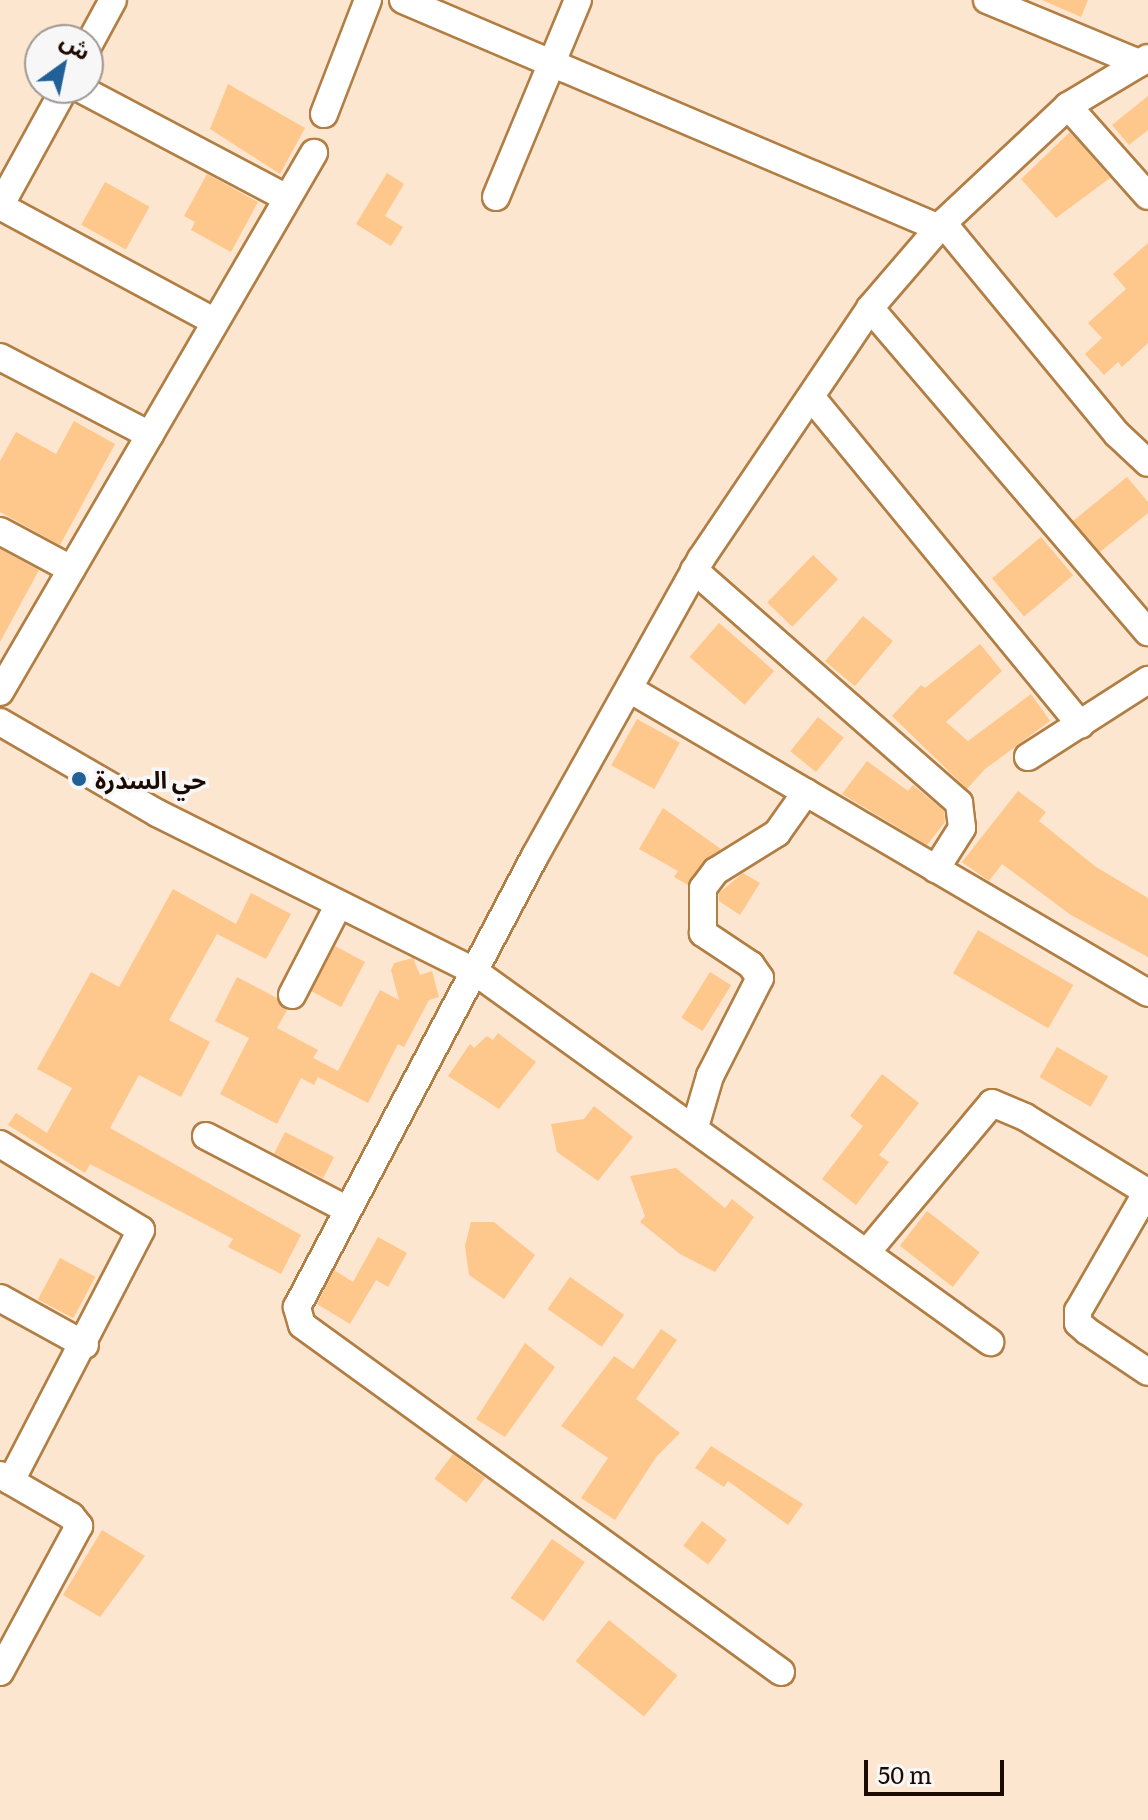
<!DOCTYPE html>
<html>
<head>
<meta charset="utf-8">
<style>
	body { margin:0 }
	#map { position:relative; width:1148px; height:1820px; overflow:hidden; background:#fde6cf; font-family:Literata,"Noto Sans Arabic",serif }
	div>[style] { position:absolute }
	.building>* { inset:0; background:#fec78c; transform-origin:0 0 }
	.roads { filter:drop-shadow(2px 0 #b17e44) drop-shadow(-2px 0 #b17e44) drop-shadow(0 2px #b17e44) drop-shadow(0 -2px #b17e44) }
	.minor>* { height:26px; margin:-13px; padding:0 13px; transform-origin:13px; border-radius:13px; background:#fff }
	.dots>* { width:22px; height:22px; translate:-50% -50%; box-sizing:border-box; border:4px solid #f7f7f7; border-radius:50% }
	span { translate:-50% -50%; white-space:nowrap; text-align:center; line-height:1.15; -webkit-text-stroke:7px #f7f7f7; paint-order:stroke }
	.poi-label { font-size:24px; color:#1c0900; font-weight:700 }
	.left { translate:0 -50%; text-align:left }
	.north { position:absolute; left:24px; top:24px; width:80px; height:80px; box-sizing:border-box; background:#f7f7f7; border:2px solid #9f9894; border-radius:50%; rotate:33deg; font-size:22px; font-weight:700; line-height:32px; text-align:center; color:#1c0900 }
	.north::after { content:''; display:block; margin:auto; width:28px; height:36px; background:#216197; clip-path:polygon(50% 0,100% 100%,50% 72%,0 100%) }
	.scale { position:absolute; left:864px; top:1760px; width:140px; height:36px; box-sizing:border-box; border:4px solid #1c0900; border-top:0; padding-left:10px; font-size:24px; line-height:28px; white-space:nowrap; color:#1c0900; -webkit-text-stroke:6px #f7f7f7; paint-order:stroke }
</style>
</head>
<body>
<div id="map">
	<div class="building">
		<i style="clip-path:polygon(1042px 0,1088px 0,1081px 17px)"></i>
		<i style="clip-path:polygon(228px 84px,305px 128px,280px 174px,210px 129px)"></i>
		<i style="clip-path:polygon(1148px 96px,1148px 130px,1129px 145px,1112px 125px)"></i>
		<i style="clip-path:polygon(1070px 132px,1110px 178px,1056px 218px,1021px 179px)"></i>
		<i style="clip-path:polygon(387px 173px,404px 184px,385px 216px,403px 227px,391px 246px,356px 224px)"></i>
		<i style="clip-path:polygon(207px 174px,258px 202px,231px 252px,191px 230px,195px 222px,184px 216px)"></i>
		<i style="left:105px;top:182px;width:51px;height:49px;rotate:29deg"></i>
		<i style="clip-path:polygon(1148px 243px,1148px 343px,1122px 367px,1118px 362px,1104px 375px,1085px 354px,1102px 338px,1088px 323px,1126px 289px,1113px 274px)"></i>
		<i style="clip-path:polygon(74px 421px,115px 444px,60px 545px,0 512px,0 461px,16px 432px,56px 454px)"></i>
		<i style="clip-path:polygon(1127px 477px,1148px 502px,1148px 513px,1100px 552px,1073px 521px)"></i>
		<i style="left:1041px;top:537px;width:50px;height:64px;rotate:50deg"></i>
		<i style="clip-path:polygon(0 549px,39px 570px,0 642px)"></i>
		<i style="left:813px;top:555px;width:35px;height:66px;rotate:44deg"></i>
		<i style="left:863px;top:616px;width:39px;height:59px;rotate:40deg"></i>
		<i style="left:719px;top:623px;width:73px;height:45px;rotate:41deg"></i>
		<i style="clip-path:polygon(980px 644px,1002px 671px,946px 722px,968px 741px,1031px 694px,1050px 721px,985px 769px,967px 789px,892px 716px,921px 685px,925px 688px)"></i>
		<i style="left:818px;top:717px;width:33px;height:44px;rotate:39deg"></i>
		<i style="left:637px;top:719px;width:49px;height:53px;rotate:29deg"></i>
		<i style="clip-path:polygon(867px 761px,908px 791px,913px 785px,944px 811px,945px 822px,927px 845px,842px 794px)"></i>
		<i style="clip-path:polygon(1018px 791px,1046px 812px,1039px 821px,1096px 867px,1148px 898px,1148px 957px,1071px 915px,1002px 864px,989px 881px,962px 862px)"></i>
		<i style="clip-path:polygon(663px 808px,721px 849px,704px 861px,688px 885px,674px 877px,678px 871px,639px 849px)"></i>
		<i style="clip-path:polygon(743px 873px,760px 883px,740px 915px,719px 901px,719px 893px)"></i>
		<i style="clip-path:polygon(173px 889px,236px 924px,251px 893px,291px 914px,266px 959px,217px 934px,169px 1020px,210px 1042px,181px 1097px,139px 1075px,110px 1128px,301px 1235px,281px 1274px,228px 1247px,233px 1239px,90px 1164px,85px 1173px,8px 1125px,16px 1113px,47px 1133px,72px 1088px,37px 1069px,91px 972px,119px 987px)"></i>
		<i style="left:978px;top:930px;width:110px;height:50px;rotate:30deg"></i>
		<i style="left:335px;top:946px;width:34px;height:51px;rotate:28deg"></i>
		<i style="clip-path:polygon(413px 958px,420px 975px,432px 971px,439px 997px,429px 1000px,404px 1047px,398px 1044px,368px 1103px,318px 1077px,314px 1085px,301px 1078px,277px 1124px,220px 1094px,249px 1038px,215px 1021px,237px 977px,277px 998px,287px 1010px,277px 1028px,318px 1050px,313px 1058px,338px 1071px,380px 990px,399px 1000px,391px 970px,394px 963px)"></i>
		<i style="left:710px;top:972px;width:25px;height:54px;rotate:32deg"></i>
		<i style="clip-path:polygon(498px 1033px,536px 1062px,499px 1109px,448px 1076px,470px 1044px,474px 1048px,487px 1036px,493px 1040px)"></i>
		<i style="left:1057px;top:1047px;width:59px;height:35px;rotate:30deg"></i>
		<i style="clip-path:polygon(882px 1074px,919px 1103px,879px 1155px,889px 1162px,856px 1205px,822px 1179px,863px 1126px,850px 1116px)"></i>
		<i style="clip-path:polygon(594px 1106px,633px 1137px,598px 1181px,557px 1152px,551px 1124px,584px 1119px)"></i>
		<i style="left:285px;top:1132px;width:55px;height:24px;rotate:27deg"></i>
		<i style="clip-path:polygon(676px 1168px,725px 1208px,732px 1199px,754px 1217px,715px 1272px,680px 1254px,640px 1222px,645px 1216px,630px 1176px)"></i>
		<i style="left:927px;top:1211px;width:67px;height:44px;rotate:38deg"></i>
		<i style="clip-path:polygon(471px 1222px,494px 1222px,535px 1255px,504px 1299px,469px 1275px,465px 1246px)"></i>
		<i style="clip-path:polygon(378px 1237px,407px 1253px,388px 1287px,376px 1280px,350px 1324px,317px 1304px,334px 1270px,353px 1282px)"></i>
		<i style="left:60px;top:1258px;width:40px;height:47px;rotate:28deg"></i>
		<i style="left:570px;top:1277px;width:66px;height:39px;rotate:35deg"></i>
		<i style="clip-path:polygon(661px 1329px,677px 1340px,636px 1399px,680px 1433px,657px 1456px,615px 1520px,581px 1498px,608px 1458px,561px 1426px,614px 1356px,633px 1369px)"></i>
		<i style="clip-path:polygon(525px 1343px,555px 1367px,505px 1437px,476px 1419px)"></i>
		<i style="clip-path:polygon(711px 1446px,803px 1504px,788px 1525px,728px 1481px,724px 1487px,695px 1468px)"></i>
		<i style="left:453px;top:1454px;width:40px;height:31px;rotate:37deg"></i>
		<i style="left:702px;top:1521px;width:31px;height:31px;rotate:37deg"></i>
		<i style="clip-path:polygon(102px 1530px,145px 1556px,100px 1617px,63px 1595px)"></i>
		<i style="left:552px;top:1539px;width:40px;height:72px;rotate:35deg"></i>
		<i style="left:609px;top:1620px;width:88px;height:53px;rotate:39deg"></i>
	</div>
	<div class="roads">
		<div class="minor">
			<i style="left:403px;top:0;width:582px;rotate:23.04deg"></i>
			<i style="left:987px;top:0;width:165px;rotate:22.5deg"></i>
			<i style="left:88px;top:46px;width:52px;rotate:-61.5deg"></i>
			<i style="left:79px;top:88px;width:235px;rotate:27.9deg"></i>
			<i style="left:1068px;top:106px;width:120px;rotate:48.4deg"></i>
			<i style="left:324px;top:114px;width:122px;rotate:-68.9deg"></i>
			<i style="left:496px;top:197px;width:213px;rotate:-67.4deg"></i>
			<i style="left:0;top:206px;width:244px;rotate:28.3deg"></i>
			<i style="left:0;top:206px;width:135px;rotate:-61.2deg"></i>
			<i style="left:943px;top:223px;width:273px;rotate:50.5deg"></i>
			<i style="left:1117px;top:434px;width:42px;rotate:43.1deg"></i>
			<i style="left:870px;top:308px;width:427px;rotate:49.4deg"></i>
			<i style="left:0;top:357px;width:169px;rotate:27.5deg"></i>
			<i style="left:812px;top:398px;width:423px;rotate:50.6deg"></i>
			<i style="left:0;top:531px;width:81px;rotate:28.2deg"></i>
			<i style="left:694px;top:570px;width:353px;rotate:41.3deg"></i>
			<i style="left:959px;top:803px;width:25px;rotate:83deg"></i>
			<i style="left:962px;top:828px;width:49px;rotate:122.4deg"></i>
			<i style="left:631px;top:690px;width:599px;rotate:30.37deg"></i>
			<i style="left:0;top:692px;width:624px;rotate:-59.78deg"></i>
			<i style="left:0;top:722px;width:181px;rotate:30.1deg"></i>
			<i style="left:157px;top:813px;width:354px;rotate:26.5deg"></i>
			<i style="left:474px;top:971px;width:636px;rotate:35.72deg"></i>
			<i style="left:1028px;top:757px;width:143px;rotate:-32.7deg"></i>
			<i style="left:292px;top:995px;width:102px;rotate:-62.7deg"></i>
			<i style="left:695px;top:1127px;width:53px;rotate:-73.6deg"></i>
			<i style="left:710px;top:1076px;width:110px;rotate:-63deg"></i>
			<i style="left:760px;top:978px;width:16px;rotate:-125deg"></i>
			<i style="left:751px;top:965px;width:58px;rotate:-146.3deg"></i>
			<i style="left:703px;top:933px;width:45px;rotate:-90deg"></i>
			<i style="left:703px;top:888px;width:21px;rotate:-53deg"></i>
			<i style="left:716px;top:871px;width:72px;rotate:-31.9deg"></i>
			<i style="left:777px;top:833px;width:50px;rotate:-54.7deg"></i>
			<i style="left:206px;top:1136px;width:158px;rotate:27.5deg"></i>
			<i style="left:0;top:1144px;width:165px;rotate:31.4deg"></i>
			<i style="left:141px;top:1230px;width:283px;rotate:117.4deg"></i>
			<i style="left:1148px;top:1190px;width:140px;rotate:120deg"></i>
			<i style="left:1078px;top:1311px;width:12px;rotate:90deg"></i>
			<i style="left:1078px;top:1323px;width:12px;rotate:42deg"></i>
			<i style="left:1087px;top:1331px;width:73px;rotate:33.9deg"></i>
			<i style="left:868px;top:1251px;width:193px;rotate:-50deg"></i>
			<i style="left:992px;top:1103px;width:36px;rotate:23deg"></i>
			<i style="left:1025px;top:1117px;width:143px;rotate:31.6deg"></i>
			<i style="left:0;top:1298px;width:97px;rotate:28.9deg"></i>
			<i style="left:0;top:1475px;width:82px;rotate:30deg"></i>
			<i style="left:71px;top:1516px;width:13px;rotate:51deg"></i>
			<i style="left:79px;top:1526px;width:166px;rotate:118.4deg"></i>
			<i style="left:781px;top:1672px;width:591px;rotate:-144.08deg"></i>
			<i style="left:302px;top:1325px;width:19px;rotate:-106deg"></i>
			<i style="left:297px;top:1307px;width:510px;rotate:-62.18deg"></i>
			<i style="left:535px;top:856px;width:340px;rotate:-60.8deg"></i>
			<i style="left:701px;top:559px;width:303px;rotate:-56deg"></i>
			<i style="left:870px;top:308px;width:112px;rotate:-49.3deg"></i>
			<i style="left:943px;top:223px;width:171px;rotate:-43.1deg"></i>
			<i style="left:1068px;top:106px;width:93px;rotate:-31deg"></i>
		</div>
	</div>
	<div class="dots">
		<i style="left:79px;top:779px;background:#216197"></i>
	</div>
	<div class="poi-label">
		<span class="left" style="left:95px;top:779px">حي السدرة</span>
	</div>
	<div class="north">ش</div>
	<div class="scale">50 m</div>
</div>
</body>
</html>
